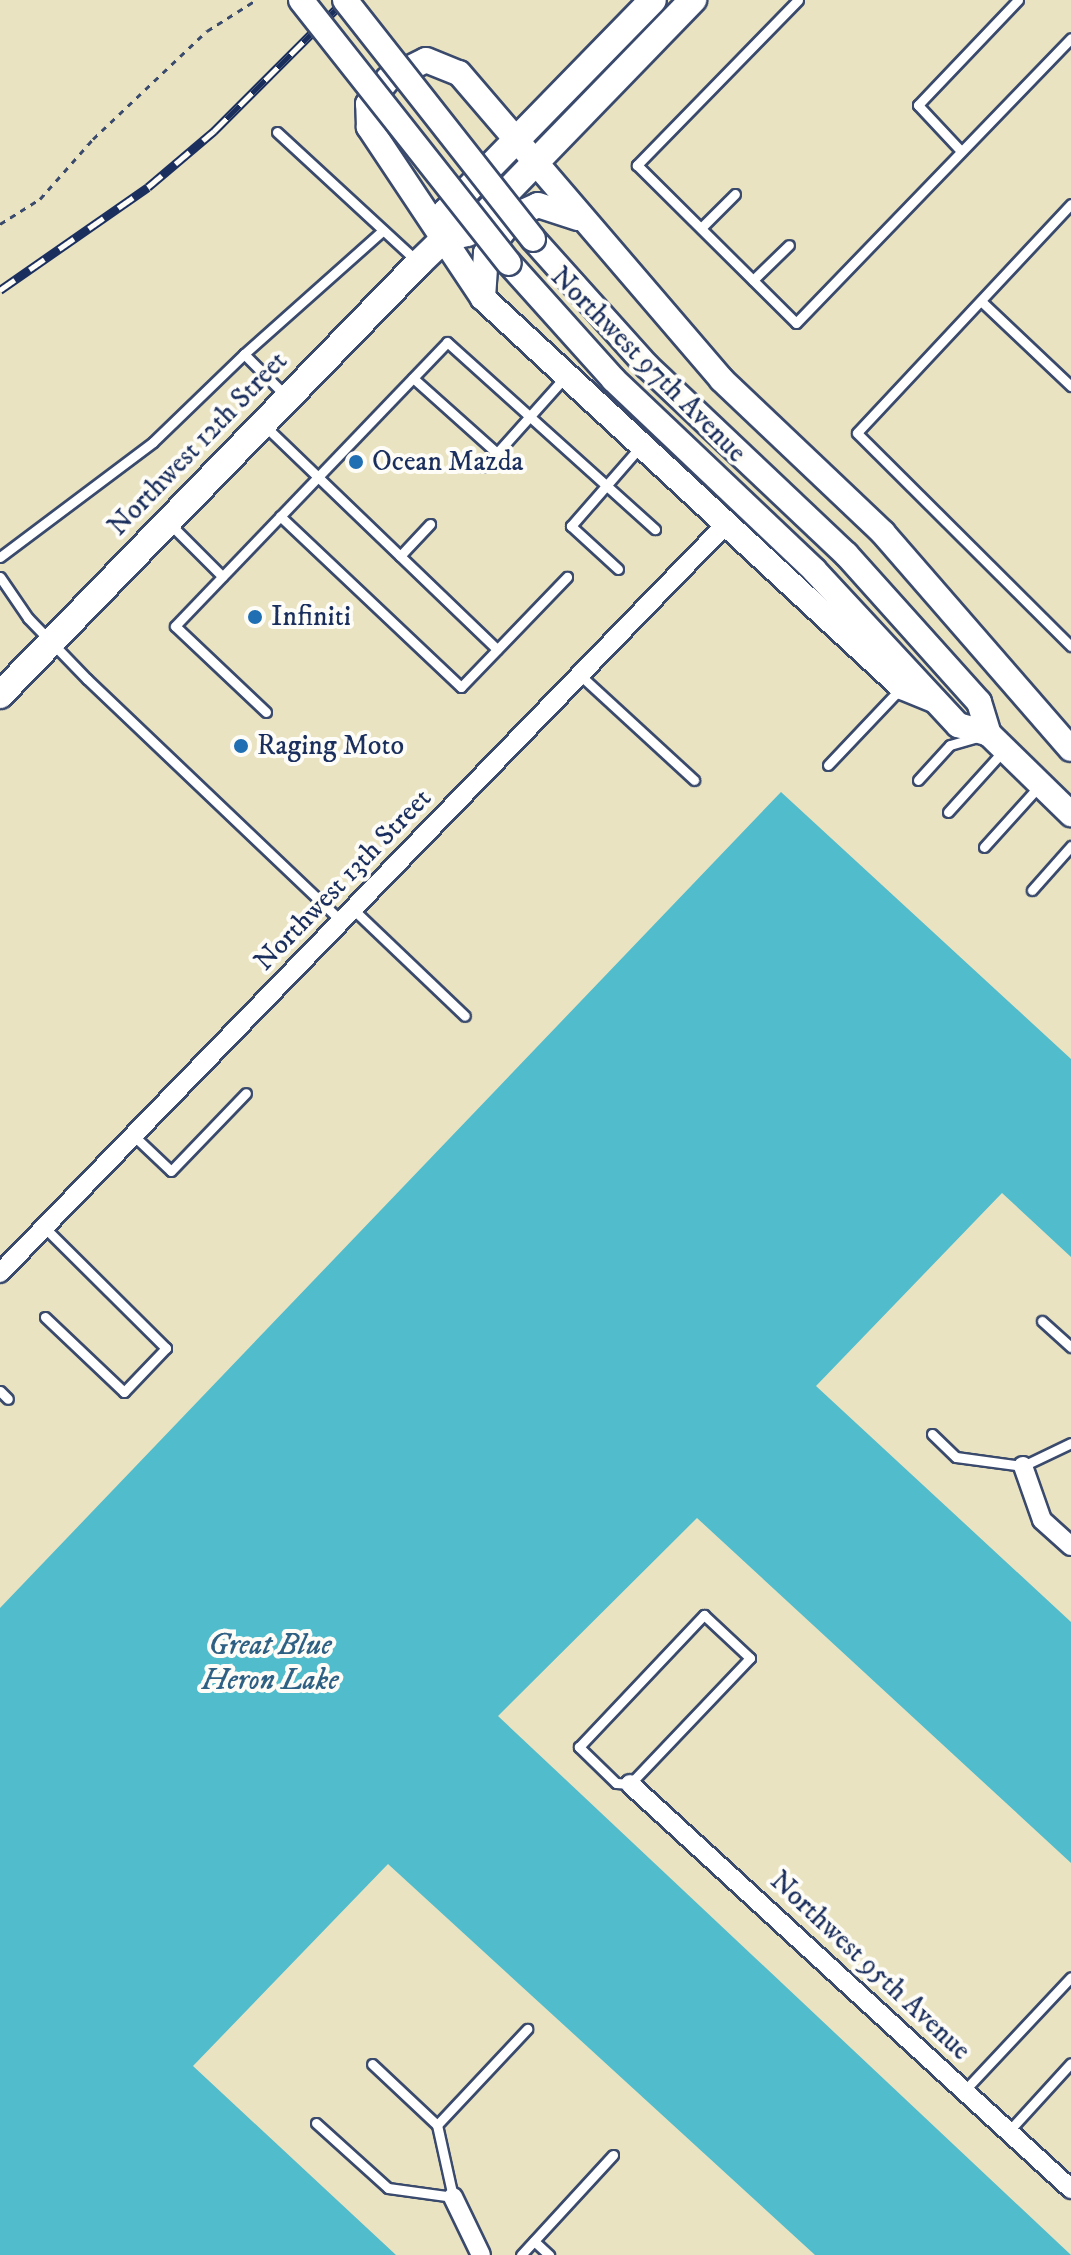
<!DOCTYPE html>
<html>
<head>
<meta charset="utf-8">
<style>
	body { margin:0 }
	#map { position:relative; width:1071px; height:2255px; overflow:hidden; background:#e9e3c1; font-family:"IM FELL DW Pica",serif }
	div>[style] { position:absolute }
	.water>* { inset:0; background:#50bccc }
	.path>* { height:3px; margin-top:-1.5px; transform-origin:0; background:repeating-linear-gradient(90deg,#3a4a6d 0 6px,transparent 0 12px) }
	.roads { filter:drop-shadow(2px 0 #3a4a6d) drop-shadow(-2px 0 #3a4a6d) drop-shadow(0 2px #3a4a6d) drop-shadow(0 -2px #3a4a6d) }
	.service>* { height:9px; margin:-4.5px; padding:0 4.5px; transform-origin:4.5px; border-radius:4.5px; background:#fff }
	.minor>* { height:18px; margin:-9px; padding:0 9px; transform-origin:9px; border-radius:9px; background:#fff }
	.tertiary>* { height:24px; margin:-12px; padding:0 12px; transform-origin:12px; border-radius:12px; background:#fff }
	.secondary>* { height:26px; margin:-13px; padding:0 13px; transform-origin:13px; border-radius:13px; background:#fff }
	.rail>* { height:9px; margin-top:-4.5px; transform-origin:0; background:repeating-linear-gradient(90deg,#fdfcf7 0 18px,#1b2f5e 0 36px); box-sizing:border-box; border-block:2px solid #1b2f5e }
	.bridges { filter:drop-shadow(2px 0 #3a4a6d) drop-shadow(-2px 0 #3a4a6d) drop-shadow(0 2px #3a4a6d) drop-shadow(0 -2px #3a4a6d) }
	.tertiary-bridge>* { height:24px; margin:-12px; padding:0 12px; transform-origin:12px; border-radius:12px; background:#fff }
	.dots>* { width:22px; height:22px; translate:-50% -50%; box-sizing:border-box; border:4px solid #fdfcf7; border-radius:50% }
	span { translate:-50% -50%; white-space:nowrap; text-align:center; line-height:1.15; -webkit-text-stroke:8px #fdfcf7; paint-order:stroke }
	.street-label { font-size:28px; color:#1b2f5e }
	.poi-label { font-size:28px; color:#1b2f5e }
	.left { translate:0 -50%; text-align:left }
	.water-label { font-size:30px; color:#2e6084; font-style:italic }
</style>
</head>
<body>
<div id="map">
	<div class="water">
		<i style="clip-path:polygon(781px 792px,1071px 1059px,1071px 1257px,1002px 1193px,816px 1386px,1071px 1622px,1071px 1863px,697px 1518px,498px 1716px,1071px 2255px,815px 2255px,388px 1864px,193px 2066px,396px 2255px,0 2255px,0 1608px)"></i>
	</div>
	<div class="path">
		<i style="left:0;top:224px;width:47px;rotate:-32deg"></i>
		<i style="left:40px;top:199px;width:80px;rotate:-48.5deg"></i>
		<i style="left:93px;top:139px;width:157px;rotate:-43.5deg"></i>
		<i style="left:207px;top:31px;width:58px;rotate:-32.3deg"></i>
	</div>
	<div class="roads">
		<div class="service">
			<i style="left:798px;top:0;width:231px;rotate:134.3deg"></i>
			<i style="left:637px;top:165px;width:224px;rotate:44.8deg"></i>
			<i style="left:796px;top:323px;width:396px;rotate:-46deg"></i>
			<i style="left:277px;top:132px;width:190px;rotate:42.7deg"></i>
			<i style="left:961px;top:151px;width:63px;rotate:-133.1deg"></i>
			<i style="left:918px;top:105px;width:145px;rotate:-46.4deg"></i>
			<i style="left:1071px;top:204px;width:313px;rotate:133.1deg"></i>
			<i style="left:857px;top:433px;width:302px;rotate:44.9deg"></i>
			<i style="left:701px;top:228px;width:48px;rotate:-45deg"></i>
			<i style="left:753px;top:280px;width:50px;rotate:-44.2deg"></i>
			<i style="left:981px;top:301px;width:124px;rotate:43.4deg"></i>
			<i style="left:244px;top:354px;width:186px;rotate:-41.7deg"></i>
			<i style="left:413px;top:378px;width:113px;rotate:41.8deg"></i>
			<i style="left:497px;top:453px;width:102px;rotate:-48.2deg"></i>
			<i style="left:265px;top:426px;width:322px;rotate:43.9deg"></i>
			<i style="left:484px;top:467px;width:19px;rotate:-47deg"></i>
			<i style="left:280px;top:516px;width:249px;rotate:43.4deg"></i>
			<i style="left:461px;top:687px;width:153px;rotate:-46.1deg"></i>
			<i style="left:170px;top:524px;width:74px;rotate:45deg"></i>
			<i style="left:400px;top:556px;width:44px;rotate:-46.8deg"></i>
			<i style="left:0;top:557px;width:191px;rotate:-36.9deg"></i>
			<i style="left:153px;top:442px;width:127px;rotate:-44deg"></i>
			<i style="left:244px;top:354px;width:58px;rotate:45deg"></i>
			<i style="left:618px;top:569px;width:64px;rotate:-137.5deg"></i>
			<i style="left:571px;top:526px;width:105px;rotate:-48.9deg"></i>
			<i style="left:0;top:577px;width:50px;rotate:55.7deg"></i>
			<i style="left:28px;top:618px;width:85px;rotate:46deg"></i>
			<i style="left:87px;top:679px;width:352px;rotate:43.6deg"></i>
			<i style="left:580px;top:675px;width:155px;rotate:42.6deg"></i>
			<i style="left:266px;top:712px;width:125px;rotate:-136.6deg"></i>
			<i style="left:175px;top:626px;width:393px;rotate:-46.2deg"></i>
			<i style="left:447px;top:342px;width:280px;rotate:42deg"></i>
			<i style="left:828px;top:765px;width:108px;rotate:-46.5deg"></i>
			<i style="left:918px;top:780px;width:47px;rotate:-47.6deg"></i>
			<i style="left:950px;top:745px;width:29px;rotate:-16deg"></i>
			<i style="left:948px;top:812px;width:84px;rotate:-47.9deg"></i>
			<i style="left:984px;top:847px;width:84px;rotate:-47.9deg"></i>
			<i style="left:1032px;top:890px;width:59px;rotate:-48.4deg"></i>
			<i style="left:354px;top:910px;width:153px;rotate:43.7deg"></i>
			<i style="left:133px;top:1135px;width:52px;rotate:43.5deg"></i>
			<i style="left:171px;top:1171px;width:108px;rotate:-46.1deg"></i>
			<i style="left:44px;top:1227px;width:172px;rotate:44.8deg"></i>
			<i style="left:166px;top:1348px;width:61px;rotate:133.7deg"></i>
			<i style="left:124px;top:1392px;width:109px;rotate:-136.5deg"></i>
			<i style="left:1042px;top:1321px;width:39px;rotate:42deg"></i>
			<i style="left:0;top:1391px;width:11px;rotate:45deg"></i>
			<i style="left:932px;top:1434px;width:33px;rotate:44deg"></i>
			<i style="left:956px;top:1457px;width:68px;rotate:7.7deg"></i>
			<i style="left:1023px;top:1466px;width:53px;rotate:-25.6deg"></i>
			<i style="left:704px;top:1615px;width:63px;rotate:43.1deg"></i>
			<i style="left:750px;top:1658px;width:174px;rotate:133.6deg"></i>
			<i style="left:630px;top:1784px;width:14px;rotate:-176deg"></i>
			<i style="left:616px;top:1783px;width:52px;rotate:-135.8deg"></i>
			<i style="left:579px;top:1747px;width:182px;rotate:-46.6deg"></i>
			<i style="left:964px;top:2091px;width:156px;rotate:-46.8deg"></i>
			<i style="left:316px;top:2123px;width:97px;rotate:42.1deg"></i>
			<i style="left:388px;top:2188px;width:66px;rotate:7.9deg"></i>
			<i style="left:453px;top:2197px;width:74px;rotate:-102.5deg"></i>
			<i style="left:437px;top:2125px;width:89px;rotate:-136.8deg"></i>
			<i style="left:437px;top:2125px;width:132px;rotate:-46.8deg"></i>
			<i style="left:1008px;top:2132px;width:93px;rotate:-47.6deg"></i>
			<i style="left:534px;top:2241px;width:21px;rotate:43deg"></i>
			<i style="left:521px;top:2255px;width:136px;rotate:-47.4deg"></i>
		</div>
		<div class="minor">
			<i style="left:0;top:1273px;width:1042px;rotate:-45.89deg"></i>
			<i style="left:1023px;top:1466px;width:57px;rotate:70.6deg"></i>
			<i style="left:1042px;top:1520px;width:39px;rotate:42deg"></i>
			<i style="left:630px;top:1784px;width:599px;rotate:42.56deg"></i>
			<i style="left:453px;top:2197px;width:64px;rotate:64.2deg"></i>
		</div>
		<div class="tertiary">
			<i style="left:533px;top:239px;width:171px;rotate:48.1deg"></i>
			<i style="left:647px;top:366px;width:274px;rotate:43.4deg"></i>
			<i style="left:846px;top:554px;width:199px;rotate:48.1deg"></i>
			<i style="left:979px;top:702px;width:34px;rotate:73deg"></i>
			<i style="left:989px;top:734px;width:115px;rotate:44.3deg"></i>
			<i style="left:509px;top:263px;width:157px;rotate:48.1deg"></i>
			<i style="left:614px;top:380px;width:276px;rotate:43.5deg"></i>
			<i style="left:814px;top:570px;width:212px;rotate:47.1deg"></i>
			<i style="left:958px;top:725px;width:32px;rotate:16deg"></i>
			<i style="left:483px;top:298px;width:45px;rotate:-86.2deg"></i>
			<i style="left:486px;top:253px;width:48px;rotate:-51.7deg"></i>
			<i style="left:516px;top:215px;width:24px;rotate:-24deg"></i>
			<i style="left:538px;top:205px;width:42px;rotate:18deg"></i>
			<i style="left:934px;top:700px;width:35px;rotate:-158deg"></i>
			<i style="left:902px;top:687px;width:572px;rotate:-137.13deg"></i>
			<i style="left:483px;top:298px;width:206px;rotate:-123.7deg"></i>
			<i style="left:369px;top:127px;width:23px;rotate:-92deg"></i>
			<i style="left:368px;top:104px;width:32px;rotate:-51deg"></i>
			<i style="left:388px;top:79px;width:42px;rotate:-26.6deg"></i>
			<i style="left:426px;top:60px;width:35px;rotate:22deg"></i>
			<i style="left:459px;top:73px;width:404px;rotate:49.4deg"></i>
			<i style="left:722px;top:380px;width:222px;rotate:43.5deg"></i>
			<i style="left:883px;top:533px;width:286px;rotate:49deg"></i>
		</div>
		<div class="secondary">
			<i style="left:444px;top:239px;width:27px;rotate:-86deg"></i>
			<i style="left:446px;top:212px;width:296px;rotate:-45.7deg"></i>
			<i style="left:0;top:695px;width:602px;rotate:-45.88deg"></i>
			<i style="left:419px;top:263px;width:35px;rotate:-44deg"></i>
			<i style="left:444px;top:239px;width:24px;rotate:-15deg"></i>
			<i style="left:467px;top:233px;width:325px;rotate:-45.9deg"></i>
		</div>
	</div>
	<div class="rail">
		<i style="left:0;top:290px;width:180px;rotate:-34.8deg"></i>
		<i style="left:148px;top:187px;width:87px;rotate:-40.3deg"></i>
		<i style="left:214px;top:131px;width:185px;rotate:-45deg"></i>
	</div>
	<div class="bridges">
		<div class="tertiary-bridge">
			<i style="left:301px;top:0;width:335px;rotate:51.7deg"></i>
			<i style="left:345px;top:0;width:304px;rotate:51.8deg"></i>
		</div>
	</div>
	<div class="dots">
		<i style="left:356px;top:462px;background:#1f6fb2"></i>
		<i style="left:255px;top:617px;background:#1f6fb2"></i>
		<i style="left:241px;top:746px;background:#1f6fb2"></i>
	</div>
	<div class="street-label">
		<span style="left:648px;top:365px;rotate:45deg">Northwest 97th Avenue</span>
		<span style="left:198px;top:444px;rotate:-46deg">Northwest 12th Street</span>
		<span style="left:343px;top:880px;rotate:-46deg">Northwest 13th Street</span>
		<span style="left:870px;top:1966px;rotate:43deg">Northwest 95th Avenue</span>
	</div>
	<div class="poi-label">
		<span class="left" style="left:372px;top:462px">Ocean Mazda</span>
		<span class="left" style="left:271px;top:617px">Infiniti</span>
		<span class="left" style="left:257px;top:746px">Raging Moto</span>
	</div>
	<div class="water-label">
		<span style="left:270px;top:1663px">Great Blue<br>Heron Lake</span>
	</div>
</div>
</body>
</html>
